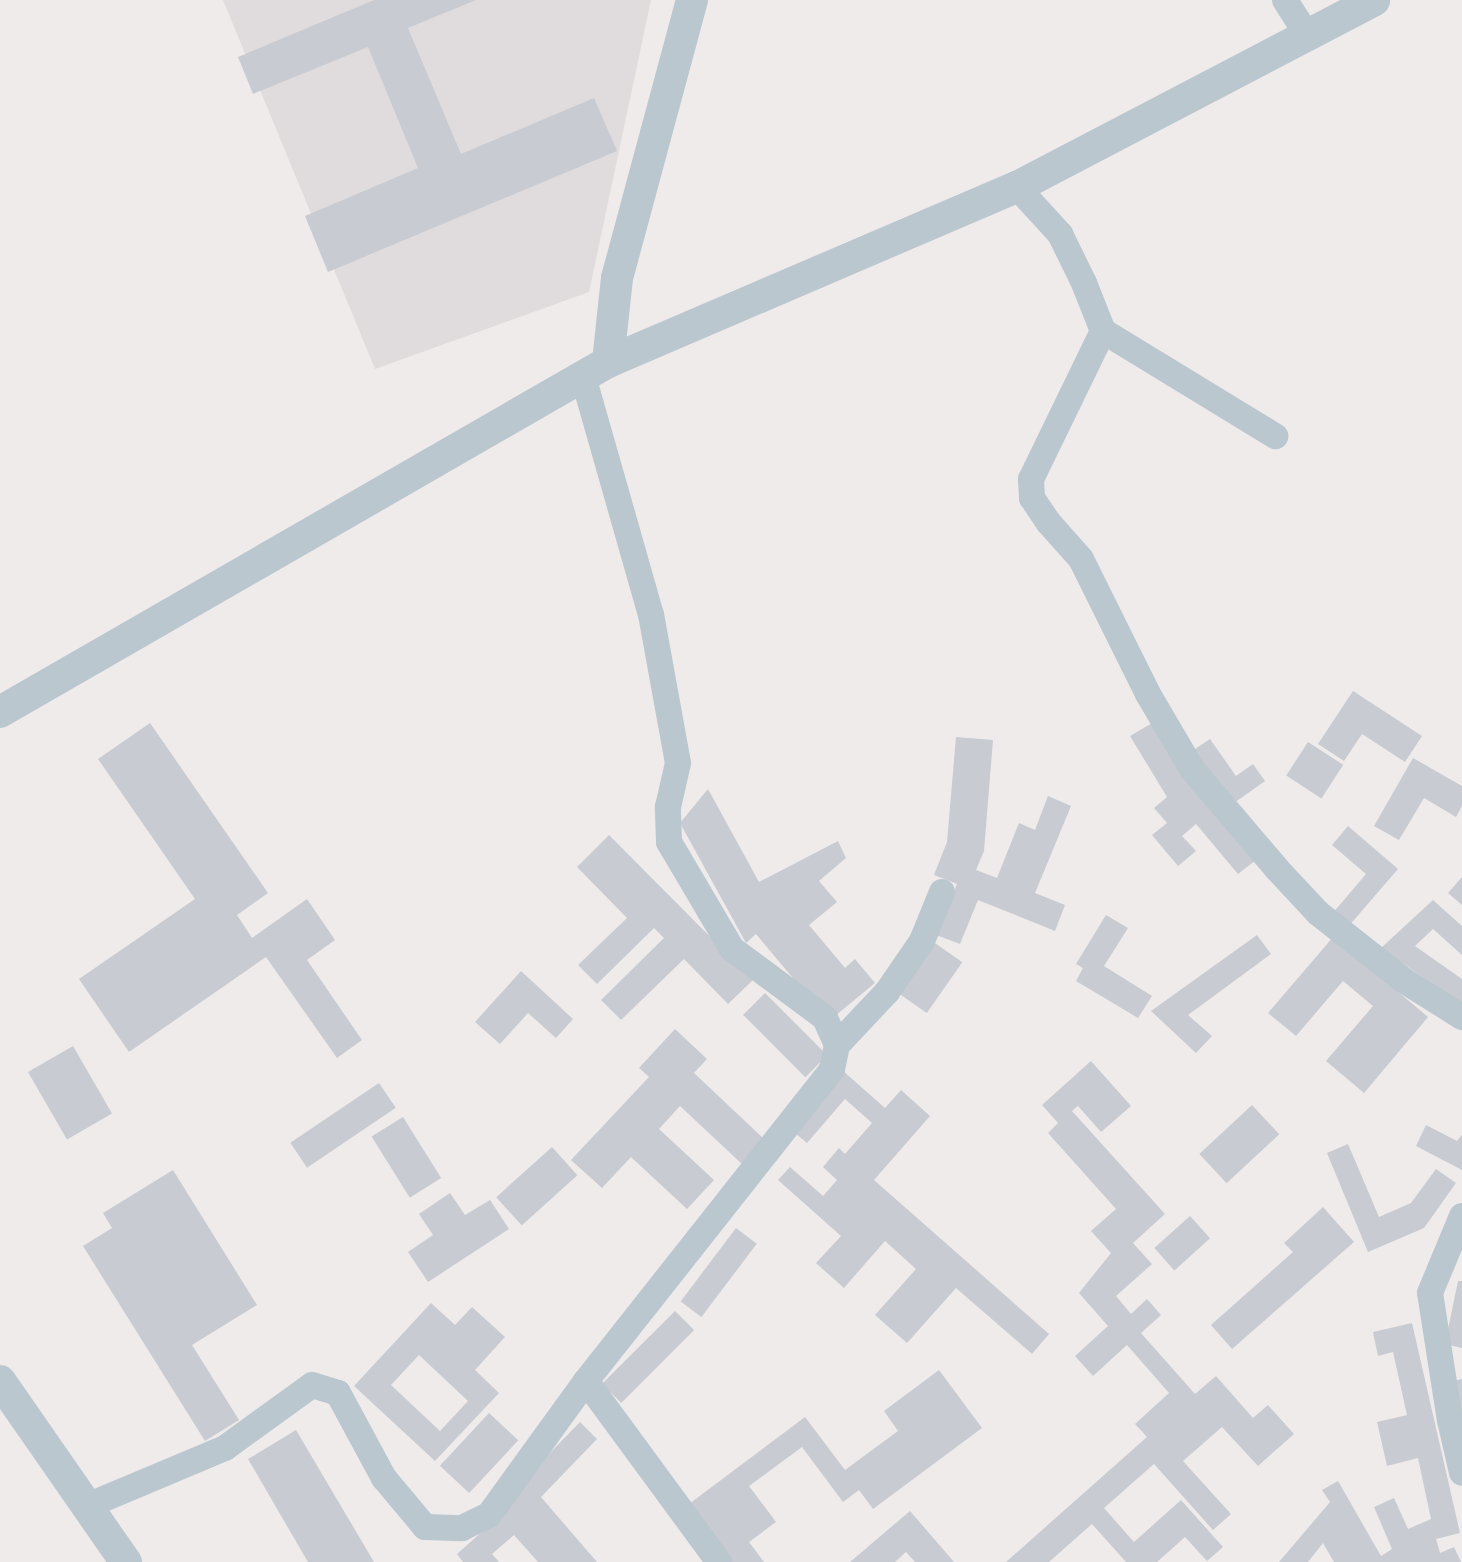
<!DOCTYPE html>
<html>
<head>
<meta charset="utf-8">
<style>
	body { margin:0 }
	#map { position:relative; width:1462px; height:1562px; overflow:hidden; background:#efebeb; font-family:"Archivo Narrow",sans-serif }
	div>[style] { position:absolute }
	.education>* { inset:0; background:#e0dcdd }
	.building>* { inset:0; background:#c8cbd1; transform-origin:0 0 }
	.minor>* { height:26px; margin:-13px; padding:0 13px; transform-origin:13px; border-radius:13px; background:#bbc7cf }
	.tertiary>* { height:32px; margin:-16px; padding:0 16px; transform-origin:16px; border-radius:16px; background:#bbc7cf }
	span { translate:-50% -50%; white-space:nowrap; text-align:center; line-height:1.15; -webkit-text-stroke:4.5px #fff; paint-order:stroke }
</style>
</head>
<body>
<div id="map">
	<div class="education">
		<i style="clip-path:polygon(223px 0,651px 0,589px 292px,375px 369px)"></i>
	</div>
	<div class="building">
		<i style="clip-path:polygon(374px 0,476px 0,408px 28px,461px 154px,594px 98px,617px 151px,328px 272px,305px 216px,418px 168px,368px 47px,253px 94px,238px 57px)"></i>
		<i style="clip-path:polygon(1353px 691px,1422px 736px,1405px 762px,1362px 734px,1344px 761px,1318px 744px)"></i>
		<i style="clip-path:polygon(1154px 722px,1256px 860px,1238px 874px,1196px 824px,1182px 836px,1196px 851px,1178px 866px,1152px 835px,1167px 823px,1154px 808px,1167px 797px,1130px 736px)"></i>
		<i style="clip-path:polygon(150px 723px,268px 893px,237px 915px,252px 938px,307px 899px,335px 940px,307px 960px,362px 1040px,337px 1058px,266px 957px,129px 1052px,79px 979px,195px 899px,98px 759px)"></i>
		<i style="clip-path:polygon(956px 737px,993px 740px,984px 851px,976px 870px,997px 878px,1019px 823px,1035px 830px,1048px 796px,1071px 806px,1035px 893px,1065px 905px,1055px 931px,978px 900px,960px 944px,936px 935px,957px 884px,934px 875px,947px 842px)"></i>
		<i style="clip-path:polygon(1210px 739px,1236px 776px,1253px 764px,1265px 781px,1227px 808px,1189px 753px)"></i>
		<i style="left:1308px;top:742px;width:42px;height:40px;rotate:33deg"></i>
		<i style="clip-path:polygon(1413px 758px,1462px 786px,1462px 806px,1456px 817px,1424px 798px,1399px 840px,1374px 826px)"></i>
		<i style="clip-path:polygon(708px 789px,759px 882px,838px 841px,846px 858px,819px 881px,837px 902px,809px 925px,845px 968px,855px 959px,875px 983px,829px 1021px,756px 934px,746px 943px,680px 823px)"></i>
		<i style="clip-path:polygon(1348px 826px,1398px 869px,1348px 927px,1332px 914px,1366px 874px,1332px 845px)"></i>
		<i style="clip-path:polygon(609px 835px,753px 980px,728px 1004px,684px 959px,621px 1020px,601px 1000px,664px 938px,654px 928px,597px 984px,578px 965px,627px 918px,577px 867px)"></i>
		<i style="clip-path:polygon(1462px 877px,1462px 905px,1448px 893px)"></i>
		<i style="clip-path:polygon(1433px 900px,1462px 926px,1462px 955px,1433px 929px,1415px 946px,1462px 979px,1462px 1005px,1381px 948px)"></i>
		<i style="clip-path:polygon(1106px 915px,1128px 928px,1104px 966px,1152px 996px,1138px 1018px,1076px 981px,1083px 968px,1076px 964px)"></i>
		<i style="clip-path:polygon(1257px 935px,1271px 954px,1188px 1015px,1212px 1036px,1196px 1053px,1151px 1011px)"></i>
		<i style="clip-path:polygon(1333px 937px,1428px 1017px,1364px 1093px,1326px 1061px,1373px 1006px,1343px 981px,1296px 1036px,1268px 1013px)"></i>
		<i style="left:932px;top:941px;width:37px;height:62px;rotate:35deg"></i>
		<i style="clip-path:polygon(521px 971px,573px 1019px,556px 1038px,528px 1013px,500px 1044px,475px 1022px)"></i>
		<i style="left:765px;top:993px;width:88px;height:31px;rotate:45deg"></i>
		<i style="clip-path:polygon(675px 1029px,707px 1059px,694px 1073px,766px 1141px,743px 1165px,680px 1106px,659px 1129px,714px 1180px,687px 1209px,631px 1157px,602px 1188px,571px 1160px,649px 1077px,639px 1068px)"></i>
		<i style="left:73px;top:1046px;width:78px;height:52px;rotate:60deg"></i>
		<i style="clip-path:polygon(1091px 1061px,1131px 1106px,1101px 1132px,1078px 1106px,1072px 1111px,1165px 1214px,1133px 1243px,1152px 1264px,1116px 1296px,1131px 1314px,1147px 1299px,1161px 1315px,1141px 1333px,1195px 1394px,1216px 1376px,1253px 1418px,1268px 1405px,1294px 1434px,1258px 1466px,1222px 1427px,1183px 1461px,1231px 1514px,1213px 1530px,1154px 1464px,1104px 1508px,1134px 1542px,1181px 1500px,1223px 1547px,1207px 1561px,1185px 1537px,1157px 1562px,1126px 1562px,1092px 1524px,1049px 1562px,1006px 1562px,1147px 1437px,1135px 1424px,1169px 1393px,1127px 1345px,1093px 1376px,1075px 1356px,1108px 1326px,1079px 1293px,1111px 1253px,1091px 1231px,1116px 1209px,1048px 1133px,1058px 1123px,1042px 1105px)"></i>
		<i style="clip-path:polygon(842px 1070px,885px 1108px,901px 1090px,930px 1116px,874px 1180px,1049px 1334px,1032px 1354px,956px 1288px,907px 1343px,875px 1315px,916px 1269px,885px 1241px,844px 1288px,816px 1263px,841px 1236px,778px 1180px,790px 1167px,823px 1196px,837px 1180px,823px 1167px,839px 1148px,845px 1154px,872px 1123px,845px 1099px,807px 1143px,790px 1129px)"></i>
		<i style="left:379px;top:1083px;width:30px;height:107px;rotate:56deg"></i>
		<i style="left:1252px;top:1105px;width:40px;height:72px;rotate:47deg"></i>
		<i style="left:403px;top:1117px;width:72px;height:37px;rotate:58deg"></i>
		<i style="clip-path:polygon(1426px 1125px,1457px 1141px,1462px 1135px,1462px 1170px,1416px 1146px)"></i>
		<i style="clip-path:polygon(1348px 1144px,1379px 1217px,1411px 1203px,1436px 1169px,1456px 1183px,1424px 1228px,1368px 1252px,1327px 1153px)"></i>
		<i style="left:552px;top:1147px;width:38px;height:75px;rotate:48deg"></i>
		<i style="clip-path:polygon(173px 1170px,257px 1305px,192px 1345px,239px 1420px,205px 1441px,83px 1246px,112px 1228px,103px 1213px)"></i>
		<i style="clip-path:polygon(450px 1193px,465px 1215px,490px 1200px,509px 1229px,428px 1282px,408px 1252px,433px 1235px,419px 1214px)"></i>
		<i style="clip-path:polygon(1323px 1207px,1354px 1242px,1232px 1349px,1211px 1325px,1293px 1252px,1284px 1243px)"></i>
		<i style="left:1190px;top:1216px;width:30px;height:48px;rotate:48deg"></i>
		<i style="left:736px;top:1228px;width:26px;height:92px;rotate:37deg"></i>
		<i style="clip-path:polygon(1458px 1281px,1462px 1281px,1462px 1348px,1445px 1344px)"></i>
		<i style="clip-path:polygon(evenodd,431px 1303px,455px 1325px,472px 1307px,505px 1337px,475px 1370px,499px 1393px,435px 1461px,354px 1386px,431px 1303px,419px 1355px,468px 1401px,440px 1431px,391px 1385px,419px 1355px)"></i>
		<i style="left:675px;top:1311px;width:27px;height:103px;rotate:45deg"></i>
		<i style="clip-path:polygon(1412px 1323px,1460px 1533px,1436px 1539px,1440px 1553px,1454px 1547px,1461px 1562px,1334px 1562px,1323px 1543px,1308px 1562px,1279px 1562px,1330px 1502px,1322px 1490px,1338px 1481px,1381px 1556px,1392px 1549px,1374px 1507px,1394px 1498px,1408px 1529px,1431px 1519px,1418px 1458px,1387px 1466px,1377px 1422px,1407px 1415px,1393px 1352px,1378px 1356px,1373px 1332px)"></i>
		<i style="clip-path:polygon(939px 1370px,982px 1428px,873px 1509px,859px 1490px,843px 1502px,802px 1447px,749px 1486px,776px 1522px,749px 1542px,764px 1562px,725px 1562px,685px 1507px,805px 1417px,845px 1470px,898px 1431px,884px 1411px)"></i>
		<i style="clip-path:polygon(1462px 1379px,1462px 1415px,1453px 1381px)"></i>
		<i style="left:489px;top:1413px;width:40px;height:72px;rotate:43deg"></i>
		<i style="clip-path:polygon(580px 1422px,597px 1439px,541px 1497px,597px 1562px,538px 1562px,514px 1535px,492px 1554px,499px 1562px,463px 1562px,457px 1554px,511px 1506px,505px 1499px)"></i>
		<i style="clip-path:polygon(296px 1430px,374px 1562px,308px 1562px,248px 1459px)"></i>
		<i style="clip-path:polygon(910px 1511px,954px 1562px,915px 1562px,906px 1552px,895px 1562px,850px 1562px)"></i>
	</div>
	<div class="minor">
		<i style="left:1285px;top:0;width:41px;rotate:57.8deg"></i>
		<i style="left:1017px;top:187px;width:64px;rotate:47.5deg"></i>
		<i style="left:1060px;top:234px;width:55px;rotate:63.9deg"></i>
		<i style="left:1084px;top:283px;width:52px;rotate:68.4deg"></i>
		<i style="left:1103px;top:331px;width:165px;rotate:115.9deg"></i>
		<i style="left:1031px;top:479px;width:19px;rotate:87deg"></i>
		<i style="left:1032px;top:498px;width:30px;rotate:56deg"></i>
		<i style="left:1049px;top:523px;width:48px;rotate:48.4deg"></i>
		<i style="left:1081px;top:559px;width:151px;rotate:63.6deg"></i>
		<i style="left:1148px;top:694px;width:87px;rotate:59.6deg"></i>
		<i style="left:1192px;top:769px;width:131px;rotate:49.6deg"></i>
		<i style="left:1277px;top:869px;width:60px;rotate:47deg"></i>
		<i style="left:1318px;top:913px;width:108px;rotate:38.2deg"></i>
		<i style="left:1403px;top:980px;width:70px;rotate:32.1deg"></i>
		<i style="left:1103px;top:331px;width:202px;rotate:31.4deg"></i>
		<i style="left:837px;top:1045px;width:73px;rotate:-46.7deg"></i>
		<i style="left:887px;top:992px;width:62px;rotate:-55.5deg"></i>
		<i style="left:922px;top:941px;width:53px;rotate:-67.8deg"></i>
		<i style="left:1462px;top:1216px;width:83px;rotate:112.6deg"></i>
		<i style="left:1430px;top:1293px;width:129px;rotate:81.1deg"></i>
		<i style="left:1450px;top:1420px;width:54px;rotate:77.2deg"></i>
		<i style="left:586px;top:1381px;width:225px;rotate:53.7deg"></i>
		<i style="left:87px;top:1506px;width:150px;rotate:-22.8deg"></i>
		<i style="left:225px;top:1448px;width:107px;rotate:-35.9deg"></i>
		<i style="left:312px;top:1385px;width:27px;rotate:17deg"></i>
		<i style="left:338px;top:1393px;width:97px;rotate:61.6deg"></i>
		<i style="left:384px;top:1478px;width:64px;rotate:50.1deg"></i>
		<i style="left:425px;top:1527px;width:37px;rotate:2deg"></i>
		<i style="left:462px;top:1528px;width:30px;rotate:-26deg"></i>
		<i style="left:489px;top:1515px;width:165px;rotate:-54.1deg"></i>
		<i style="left:586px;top:1381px;width:397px;rotate:-51.7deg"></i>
		<i style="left:832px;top:1069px;width:25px;rotate:-78deg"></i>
		<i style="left:837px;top:1045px;width:30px;rotate:-114deg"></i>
		<i style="left:825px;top:1018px;width:116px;rotate:-143.4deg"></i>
		<i style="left:732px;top:949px;width:124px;rotate:-120.5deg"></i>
		<i style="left:669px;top:842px;width:35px;rotate:-92deg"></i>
		<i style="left:668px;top:807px;width:45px;rotate:-77.2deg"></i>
		<i style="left:678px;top:763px;width:150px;rotate:-100.3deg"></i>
		<i style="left:651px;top:615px;width:248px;rotate:-105.9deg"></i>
	</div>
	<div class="tertiary">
		<i style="left:608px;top:362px;width:84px;rotate:-83.9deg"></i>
		<i style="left:617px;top:278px;width:288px;rotate:-74.9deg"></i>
		<i style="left:0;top:712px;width:702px;rotate:-29.93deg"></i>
		<i style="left:608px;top:362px;width:445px;rotate:-23.2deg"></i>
		<i style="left:1017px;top:187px;width:403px;rotate:-27.6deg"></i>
		<i style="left:0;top:1381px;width:221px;rotate:55.2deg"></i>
	</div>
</div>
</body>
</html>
